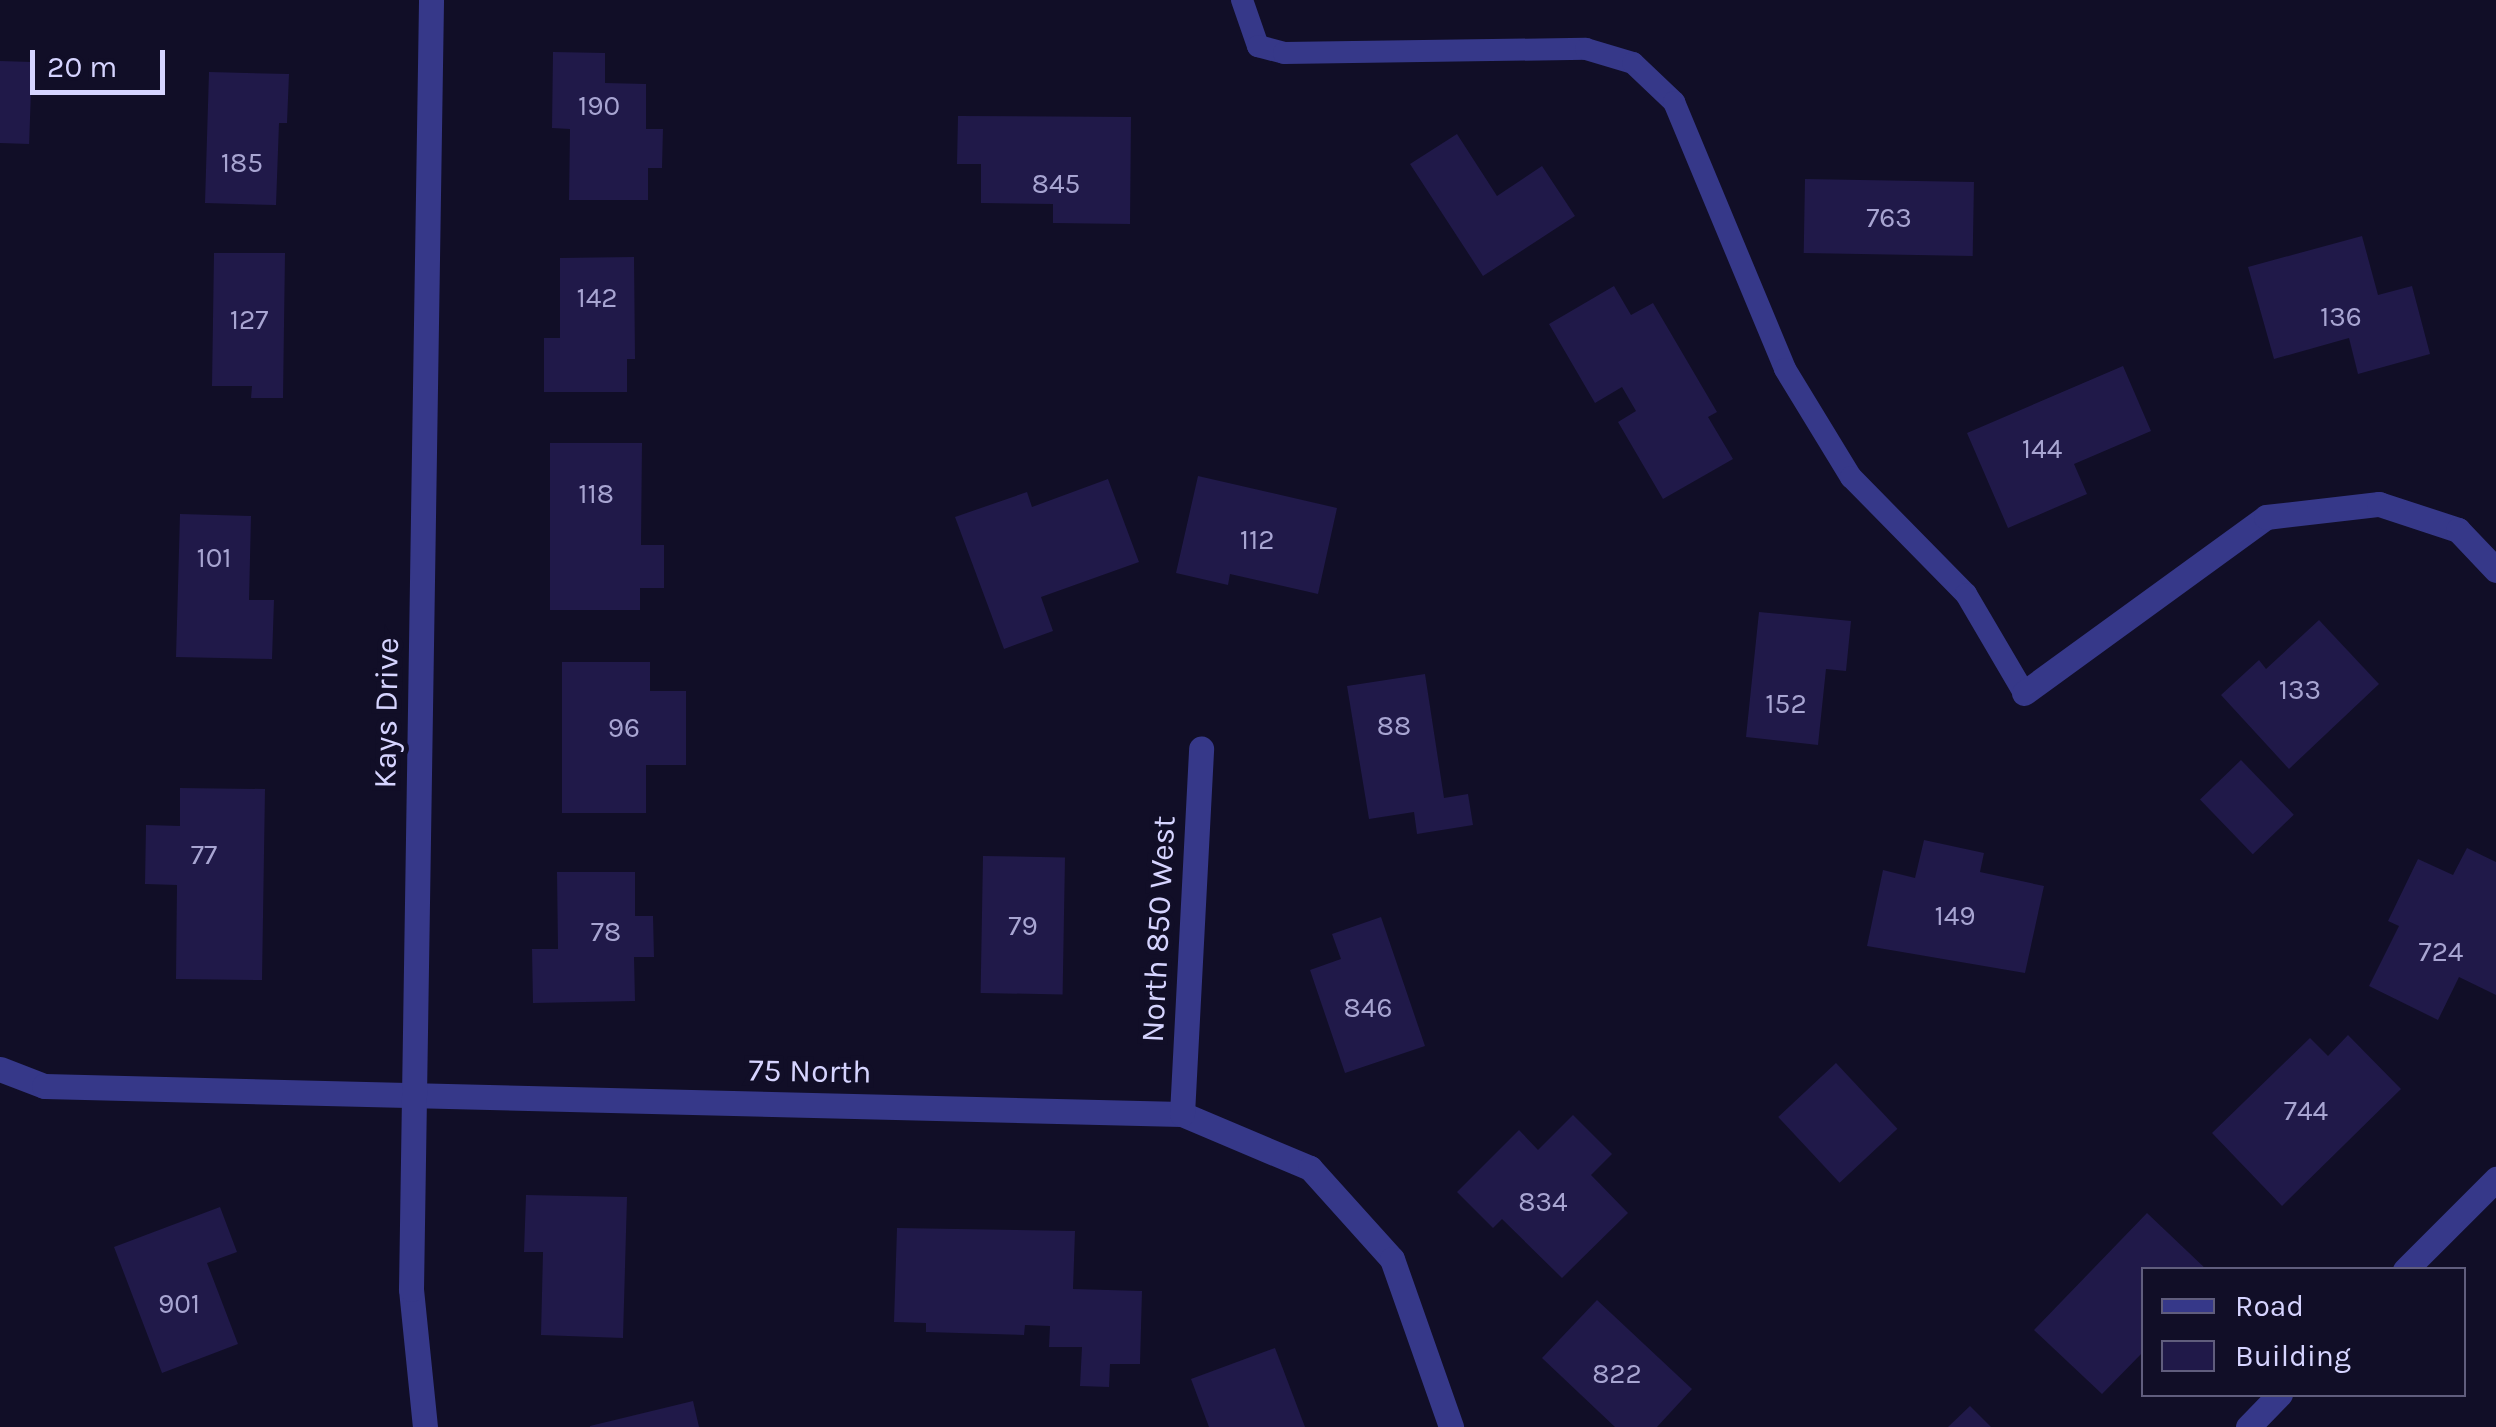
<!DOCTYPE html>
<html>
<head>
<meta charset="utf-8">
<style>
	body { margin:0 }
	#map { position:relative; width:2496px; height:1427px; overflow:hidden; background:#110e27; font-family:Karla,sans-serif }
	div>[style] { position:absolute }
	.building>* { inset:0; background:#201949; transform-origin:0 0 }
	.service>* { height:22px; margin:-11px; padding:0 11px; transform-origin:11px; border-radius:11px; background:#363889 }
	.minor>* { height:25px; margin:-12.5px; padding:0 12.5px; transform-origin:12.5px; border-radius:12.5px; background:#363889 }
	span { translate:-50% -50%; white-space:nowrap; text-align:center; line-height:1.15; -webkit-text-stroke:10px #110e27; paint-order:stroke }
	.number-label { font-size:28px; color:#a8a5d2 }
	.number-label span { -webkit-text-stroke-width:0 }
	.street-label { font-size:32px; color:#d6d4ff }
	.legend { position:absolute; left:2141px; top:1267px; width:325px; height:130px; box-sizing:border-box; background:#110e27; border:2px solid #605d7d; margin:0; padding:12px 18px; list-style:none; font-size:30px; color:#d6d4ff }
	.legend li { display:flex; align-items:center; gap:20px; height:50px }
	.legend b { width:50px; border:2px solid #605d7d }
	.scale { position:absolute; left:30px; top:50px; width:135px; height:45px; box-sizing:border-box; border:5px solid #d6d4ff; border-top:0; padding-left:12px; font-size:30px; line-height:35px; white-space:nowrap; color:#d6d4ff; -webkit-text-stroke:8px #110e27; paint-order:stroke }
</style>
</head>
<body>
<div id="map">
	<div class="building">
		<i style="clip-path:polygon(553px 52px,605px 53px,605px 83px,646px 84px,646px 129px,663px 129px,662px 168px,648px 168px,648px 200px,569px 200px,570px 129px,552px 128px)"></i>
		<i style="left:0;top:61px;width:32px;height:82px;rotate:2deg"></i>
		<i style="clip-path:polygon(209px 72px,289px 74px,287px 123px,279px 123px,276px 205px,205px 203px)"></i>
		<i style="clip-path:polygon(958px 116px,1131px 117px,1130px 224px,1053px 223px,1053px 204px,981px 203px,981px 164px,957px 164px)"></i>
		<i style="clip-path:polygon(1457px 134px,1497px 196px,1542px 166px,1575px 216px,1483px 276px,1410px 164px)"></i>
		<i style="left:1805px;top:179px;width:169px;height:74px;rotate:1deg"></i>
		<i style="clip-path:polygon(2362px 236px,2378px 295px,2412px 286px,2430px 354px,2358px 374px,2349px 338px,2274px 359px,2248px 267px)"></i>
		<i style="clip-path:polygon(214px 253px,285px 253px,283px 398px,251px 398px,252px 386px,212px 386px)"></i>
		<i style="clip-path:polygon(634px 257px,635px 359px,627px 359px,627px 392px,544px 392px,544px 338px,560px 338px,560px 258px)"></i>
		<i style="clip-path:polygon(1614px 286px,1631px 315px,1653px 303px,1717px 412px,1708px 417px,1733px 459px,1663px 499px,1618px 422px,1636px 411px,1622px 387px,1595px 403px,1549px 324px)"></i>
		<i style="clip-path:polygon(2123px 366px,2151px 431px,2074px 464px,2087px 494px,2008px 528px,1967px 433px)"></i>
		<i style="clip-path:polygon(550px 443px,642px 443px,641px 545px,664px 545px,664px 588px,640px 588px,640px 610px,550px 610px)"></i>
		<i style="clip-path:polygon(1198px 476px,1337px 508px,1318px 594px,1230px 574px,1228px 585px,1176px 573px)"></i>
		<i style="clip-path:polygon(1108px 479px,1139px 562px,1041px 597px,1053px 631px,1004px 649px,955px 517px,1027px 492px,1032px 507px)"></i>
		<i style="clip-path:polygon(180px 514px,251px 516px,249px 600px,274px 600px,272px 659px,176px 657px)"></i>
		<i style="clip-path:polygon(1759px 612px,1851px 621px,1846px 671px,1826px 669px,1818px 745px,1746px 737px)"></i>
		<i style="clip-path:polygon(2319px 620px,2379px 684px,2289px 769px,2221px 695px,2259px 660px,2266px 669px)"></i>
		<i style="clip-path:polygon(562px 662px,650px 662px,650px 691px,686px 691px,686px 765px,646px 765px,646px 813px,562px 813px)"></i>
		<i style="clip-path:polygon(1425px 674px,1444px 798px,1468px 794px,1473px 825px,1417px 834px,1414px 812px,1369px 819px,1347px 686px)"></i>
		<i style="left:2241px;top:760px;width:76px;height:57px;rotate:46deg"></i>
		<i style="clip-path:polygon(180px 788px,265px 789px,262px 980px,176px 979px,177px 885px,145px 884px,146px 825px,180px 826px)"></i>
		<i style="clip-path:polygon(1924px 840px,1984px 853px,1980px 872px,2044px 886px,2025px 973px,1867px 946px,1883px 870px,1915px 878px)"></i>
		<i style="clip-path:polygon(2467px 848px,2496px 862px,2496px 995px,2459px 977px,2438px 1020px,2369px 986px,2399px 926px,2388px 921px,2418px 859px,2453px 875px)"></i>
		<i style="left:983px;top:856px;width:82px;height:137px;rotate:1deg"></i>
		<i style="clip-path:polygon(557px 872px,635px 872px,635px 916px,653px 916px,654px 957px,634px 957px,635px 1001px,533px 1003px,532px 949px,558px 949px)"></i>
		<i style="clip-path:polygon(1381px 917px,1425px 1046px,1345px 1073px,1310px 970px,1341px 959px,1332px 934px)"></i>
		<i style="clip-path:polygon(2348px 1035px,2401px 1089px,2282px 1206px,2212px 1133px,2310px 1038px,2328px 1056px)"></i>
		<i style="left:1836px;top:1063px;width:90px;height:79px;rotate:47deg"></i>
		<i style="clip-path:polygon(1573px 1115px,1612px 1154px,1591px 1175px,1628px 1213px,1562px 1278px,1502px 1219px,1493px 1228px,1457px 1192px,1519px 1130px,1538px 1150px)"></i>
		<i style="clip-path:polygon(526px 1195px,627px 1197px,623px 1338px,541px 1335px,543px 1252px,524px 1252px)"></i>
		<i style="clip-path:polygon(220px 1207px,237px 1252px,207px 1263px,238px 1344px,162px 1373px,114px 1247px)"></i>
		<i style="clip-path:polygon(2147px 1213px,2207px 1270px,2144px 1270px,2144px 1351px,2102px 1394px,2034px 1330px)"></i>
		<i style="clip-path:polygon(897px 1228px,1075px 1231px,1073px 1289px,1142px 1291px,1140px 1364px,1110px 1364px,1109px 1387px,1080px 1386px,1082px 1347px,1049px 1347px,1050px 1326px,1025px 1325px,1024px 1335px,926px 1332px,926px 1323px,894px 1322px)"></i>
		<i style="clip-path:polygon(1597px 1300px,1692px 1389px,1657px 1427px,1615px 1427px,1542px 1358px)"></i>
		<i style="clip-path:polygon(1275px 1348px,1305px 1427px,1209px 1427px,1191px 1379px)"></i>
		<i style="clip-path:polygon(693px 1401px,699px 1427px,590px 1427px,590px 1426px)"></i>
		<i style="clip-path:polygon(1970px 1406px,1991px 1427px,1948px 1427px)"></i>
	</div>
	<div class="service">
		<i style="left:1242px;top:0;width:49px;rotate:70.8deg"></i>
		<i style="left:1258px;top:46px;width:27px;rotate:15deg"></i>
		<i style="left:1284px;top:53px;width:302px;rotate:-0.8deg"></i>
		<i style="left:1586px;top:49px;width:49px;rotate:16.6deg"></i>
		<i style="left:1633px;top:63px;width:57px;rotate:43.6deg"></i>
		<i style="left:1674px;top:102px;width:289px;rotate:67.4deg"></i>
		<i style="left:1785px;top:369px;width:127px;rotate:58.6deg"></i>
		<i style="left:1851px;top:477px;width:164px;rotate:45.5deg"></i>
		<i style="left:1966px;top:594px;width:115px;rotate:59.6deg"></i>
	</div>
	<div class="minor">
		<i style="left:2024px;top:693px;width:299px;rotate:-36deg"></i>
		<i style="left:2266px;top:517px;width:114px;rotate:-6.6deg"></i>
		<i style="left:2379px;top:504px;width:83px;rotate:18.2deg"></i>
		<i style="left:2458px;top:530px;width:55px;rotate:46.5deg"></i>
		<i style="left:0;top:1069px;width:47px;rotate:21.1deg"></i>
		<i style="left:44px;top:1086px;width:1138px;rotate:1.41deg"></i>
		<i style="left:1182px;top:1114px;width:139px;rotate:22.9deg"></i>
		<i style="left:1310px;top:1168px;width:122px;rotate:48deg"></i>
		<i style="left:1392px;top:1259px;width:178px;rotate:70.6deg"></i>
		<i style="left:1182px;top:1114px;width:366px;rotate:-87deg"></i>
		<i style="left:2405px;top:1270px;width:129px;rotate:-45deg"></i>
		<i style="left:425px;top:1427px;width:139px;rotate:-95.8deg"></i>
		<i style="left:411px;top:1289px;width:1289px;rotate:-89.11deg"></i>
		<i style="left:2248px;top:1427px;width:46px;rotate:-45.9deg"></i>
	</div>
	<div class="number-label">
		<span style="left:599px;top:106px">190</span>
		<span style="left:242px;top:163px">185</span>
		<span style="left:1056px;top:184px">845</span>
		<span style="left:1889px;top:218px">763</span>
		<span style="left:597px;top:298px">142</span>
		<span style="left:2341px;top:317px">136</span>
		<span style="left:249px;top:320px">127</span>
		<span style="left:2042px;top:449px">144</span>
		<span style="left:596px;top:494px">118</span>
		<span style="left:1257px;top:540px">112</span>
		<span style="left:214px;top:558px">101</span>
		<span style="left:2300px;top:690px">133</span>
		<span style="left:1786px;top:704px">152</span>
		<span style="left:1394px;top:726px">88</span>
		<span style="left:624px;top:728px">96</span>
		<span style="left:204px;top:855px">77</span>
		<span style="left:1955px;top:916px">149</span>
		<span style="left:1023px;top:926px">79</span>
		<span style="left:606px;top:932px">78</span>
		<span style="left:2441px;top:952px">724</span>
		<span style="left:1368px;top:1008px">846</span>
		<span style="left:2306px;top:1111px">744</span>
		<span style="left:1543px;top:1202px">834</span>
		<span style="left:179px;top:1304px">901</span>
		<span style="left:1617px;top:1374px">822</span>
	</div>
	<div class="street-label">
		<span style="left:387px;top:713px;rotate:-89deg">Kays Drive</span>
		<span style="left:1159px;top:929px;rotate:-87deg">North 850 West</span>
		<span style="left:810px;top:1072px;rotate:1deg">75 North</span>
	</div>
	<ul class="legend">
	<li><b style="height:12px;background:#363889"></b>Road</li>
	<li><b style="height:28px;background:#201949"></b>Building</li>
	</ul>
	<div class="scale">20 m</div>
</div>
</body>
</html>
